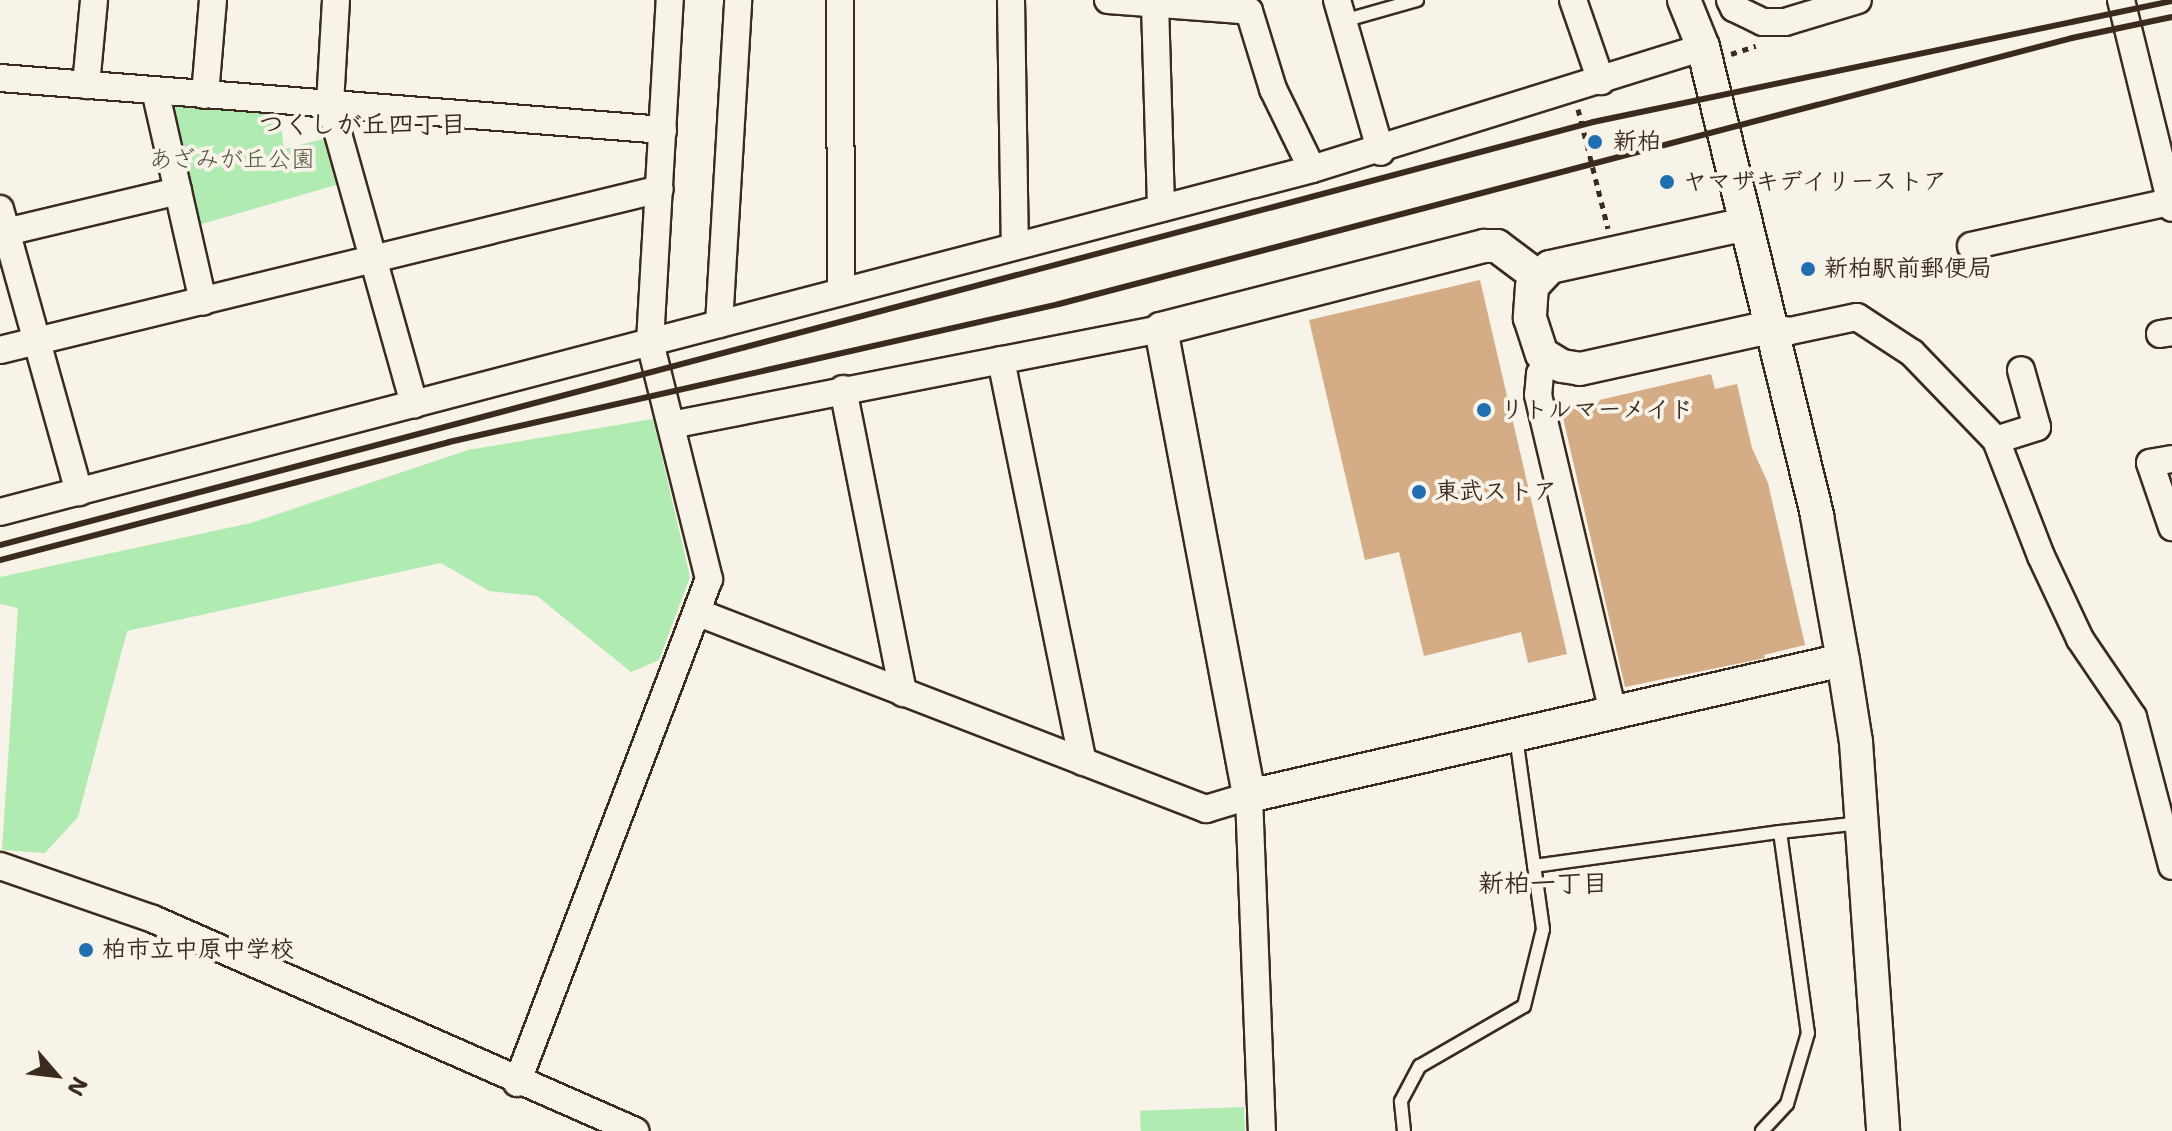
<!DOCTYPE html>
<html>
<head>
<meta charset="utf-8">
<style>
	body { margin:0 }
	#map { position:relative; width:2172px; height:1131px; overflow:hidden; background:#f7f3e8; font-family:"Shantell Sans","Klee One",sans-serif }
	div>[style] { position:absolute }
	.green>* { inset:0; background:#b0ebb1; transform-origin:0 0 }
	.building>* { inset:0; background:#d4ac86 }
	.path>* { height:5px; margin-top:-2.5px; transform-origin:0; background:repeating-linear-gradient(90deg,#3b2a1e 0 6px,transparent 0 12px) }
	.roads { filter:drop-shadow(2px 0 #3b2a1e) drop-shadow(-2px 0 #3b2a1e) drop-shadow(0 2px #3b2a1e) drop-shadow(0 -2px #3b2a1e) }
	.service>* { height:12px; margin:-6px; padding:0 6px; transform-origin:6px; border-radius:6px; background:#f7f3e8 }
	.minor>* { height:26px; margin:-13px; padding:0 13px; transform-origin:13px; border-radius:13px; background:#f7f3e8 }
	.tertiary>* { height:32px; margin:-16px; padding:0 16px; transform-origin:16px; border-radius:16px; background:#f7f3e8 }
	.rail>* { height:6px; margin:-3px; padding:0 3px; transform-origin:3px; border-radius:3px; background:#3b2a1e }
	.dots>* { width:22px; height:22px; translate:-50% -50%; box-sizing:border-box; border:4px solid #f7f3e8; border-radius:50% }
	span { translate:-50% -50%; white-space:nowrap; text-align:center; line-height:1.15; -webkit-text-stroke:8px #f7f3e8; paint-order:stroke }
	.poi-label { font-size:24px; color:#3b2a1e; font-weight:700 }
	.left { translate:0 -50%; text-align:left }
	.park-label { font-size:24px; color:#52513b }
	.neighbourhood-label { font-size:26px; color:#3b2a1e; font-weight:700 }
	.north { position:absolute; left:16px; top:1035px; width:80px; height:80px; -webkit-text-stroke:6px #f7f3e8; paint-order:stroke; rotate:118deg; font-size:22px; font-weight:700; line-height:32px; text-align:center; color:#3b2a1e }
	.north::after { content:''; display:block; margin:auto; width:28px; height:36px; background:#3b2a1e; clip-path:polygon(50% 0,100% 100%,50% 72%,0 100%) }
</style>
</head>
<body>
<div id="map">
	<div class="green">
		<i style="clip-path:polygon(175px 101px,279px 110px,284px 149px,327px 138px,343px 183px,195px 226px,168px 110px)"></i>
		<i style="clip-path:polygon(653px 419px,690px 577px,659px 660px,631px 672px,537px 596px,489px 591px,441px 563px,127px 631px,78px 817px,45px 853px,2px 850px,18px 608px,0 604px,0 577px,251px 523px,468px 450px)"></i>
		<i style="left:1244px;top:1107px;width:24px;height:104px;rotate:88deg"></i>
	</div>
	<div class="building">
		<i style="clip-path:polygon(1480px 280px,1567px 654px,1528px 663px,1521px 632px,1424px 656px,1399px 552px,1365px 560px,1309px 320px)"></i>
		<i style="clip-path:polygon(1711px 374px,1715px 389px,1737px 384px,1752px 448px,1768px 483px,1805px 645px,1764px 655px,1765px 658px,1625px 687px,1561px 409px)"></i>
	</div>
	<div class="path">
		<i style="left:1731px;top:54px;width:26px;rotate:-18deg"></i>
		<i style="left:1578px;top:109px;width:123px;rotate:75.9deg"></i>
	</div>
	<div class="roads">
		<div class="service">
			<i style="left:1343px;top:21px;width:77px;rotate:-15.8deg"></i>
			<i style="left:1780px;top:832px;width:81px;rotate:-6.4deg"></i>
			<i style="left:1534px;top:866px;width:248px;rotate:-7.9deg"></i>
			<i style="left:1780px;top:832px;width:203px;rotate:82.1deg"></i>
			<i style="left:1808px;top:1033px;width:74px;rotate:106.5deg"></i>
			<i style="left:1787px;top:1104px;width:37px;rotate:133deg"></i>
			<i style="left:1404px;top:1131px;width:30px;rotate:-96deg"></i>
			<i style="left:1401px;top:1101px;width:40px;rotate:-62deg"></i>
			<i style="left:1420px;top:1066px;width:120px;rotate:-30deg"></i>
			<i style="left:1524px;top:1006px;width:79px;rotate:-76.1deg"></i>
			<i style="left:1543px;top:929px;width:193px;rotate:-98deg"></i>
		</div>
		<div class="minor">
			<i style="left:336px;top:0;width:105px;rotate:93.3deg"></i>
			<i style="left:330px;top:105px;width:311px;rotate:74.3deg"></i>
			<i style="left:840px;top:0;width:291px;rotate:89.8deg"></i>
			<i style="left:1011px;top:0;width:245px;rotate:89.1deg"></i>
			<i style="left:1108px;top:0;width:120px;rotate:4.3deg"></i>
			<i style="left:1225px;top:0;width:9px;rotate:72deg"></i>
			<i style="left:1228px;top:9px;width:21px;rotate:5deg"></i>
			<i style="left:1249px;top:11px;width:82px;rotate:72.9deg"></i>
			<i style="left:1273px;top:89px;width:89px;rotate:64deg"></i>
			<i style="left:1312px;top:169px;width:410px;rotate:-17.3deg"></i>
			<i style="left:1337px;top:0;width:158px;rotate:73.9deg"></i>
			<i style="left:1573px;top:0;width:86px;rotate:70.9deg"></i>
			<i style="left:1730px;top:0;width:9px;rotate:63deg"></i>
			<i style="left:1734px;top:8px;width:32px;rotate:26deg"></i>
			<i style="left:1763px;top:22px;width:22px"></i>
			<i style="left:1785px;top:22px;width:76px;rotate:-16.8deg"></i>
			<i style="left:2121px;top:0;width:214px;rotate:76.2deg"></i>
			<i style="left:1155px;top:4px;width:204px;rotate:88.3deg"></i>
			<i style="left:0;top:78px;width:665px;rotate:4.48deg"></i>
			<i style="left:86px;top:85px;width:85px;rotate:-84.6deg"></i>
			<i style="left:155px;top:90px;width:217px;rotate:77.2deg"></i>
			<i style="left:205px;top:95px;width:95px;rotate:-85.2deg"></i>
			<i style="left:0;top:209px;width:294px;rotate:74.4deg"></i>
			<i style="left:6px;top:232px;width:177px;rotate:-13.4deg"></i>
			<i style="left:1971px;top:246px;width:204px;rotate:-12.5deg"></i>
			<i style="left:719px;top:324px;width:325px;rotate:-86.6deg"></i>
			<i style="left:1769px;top:327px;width:21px;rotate:11deg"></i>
			<i style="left:1790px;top:331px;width:68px;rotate:-11.8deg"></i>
			<i style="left:1857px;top:317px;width:66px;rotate:33.2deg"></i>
			<i style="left:1912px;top:353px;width:121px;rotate:46deg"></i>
			<i style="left:1996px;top:440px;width:124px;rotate:68.8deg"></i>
			<i style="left:2041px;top:556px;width:92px;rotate:64.8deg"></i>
			<i style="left:2080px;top:639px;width:94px;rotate:55.8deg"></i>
			<i style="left:2133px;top:717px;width:154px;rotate:75.3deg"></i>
			<i style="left:2160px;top:334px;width:12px;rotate:-9deg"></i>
			<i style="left:0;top:350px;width:679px;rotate:-13.71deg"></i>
			<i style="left:1001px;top:360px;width:410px;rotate:78.5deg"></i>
			<i style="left:1550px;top:361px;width:16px;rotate:128deg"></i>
			<i style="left:1540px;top:374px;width:21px;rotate:95deg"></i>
			<i style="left:1538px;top:395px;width:327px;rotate:76.7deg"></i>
			<i style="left:843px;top:389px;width:310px;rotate:78.8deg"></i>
			<i style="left:671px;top:425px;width:499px;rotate:-11.1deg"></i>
			<i style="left:1996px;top:440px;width:43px;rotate:-17.6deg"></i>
			<i style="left:2037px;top:427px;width:59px;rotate:-105.7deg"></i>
			<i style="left:2172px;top:459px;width:22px;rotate:170deg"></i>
			<i style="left:2150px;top:463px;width:68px;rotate:71deg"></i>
			<i style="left:0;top:512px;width:1356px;rotate:-14.65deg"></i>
			<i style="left:699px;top:613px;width:544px;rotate:21.14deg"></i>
			<i style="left:1206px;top:809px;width:45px;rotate:-16.8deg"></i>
			<i style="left:1249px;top:796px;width:335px;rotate:87.8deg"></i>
			<i style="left:0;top:866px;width:162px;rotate:19.1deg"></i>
			<i style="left:153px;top:919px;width:527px;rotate:23.74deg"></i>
			<i style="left:517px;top:1083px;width:539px;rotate:-69.15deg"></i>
			<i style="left:709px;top:579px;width:244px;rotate:-104deg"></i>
			<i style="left:650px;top:342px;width:343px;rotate:-86.7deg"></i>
		</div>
		<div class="tertiary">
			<i style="left:1684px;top:0;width:51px;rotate:68deg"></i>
			<i style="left:1703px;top:47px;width:483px;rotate:76.3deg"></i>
			<i style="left:1817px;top:516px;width:146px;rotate:79.8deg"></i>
			<i style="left:1843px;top:660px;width:83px;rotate:81deg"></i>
			<i style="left:1856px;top:742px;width:390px;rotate:86deg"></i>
			<i style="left:1746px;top:224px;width:201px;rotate:167.6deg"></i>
			<i style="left:1550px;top:267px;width:26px;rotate:133deg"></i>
			<i style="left:1532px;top:286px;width:32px;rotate:94deg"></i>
			<i style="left:1530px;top:318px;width:38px;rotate:72deg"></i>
			<i style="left:1542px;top:354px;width:23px;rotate:31deg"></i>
			<i style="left:1562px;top:366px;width:18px;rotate:9deg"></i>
			<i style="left:1580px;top:369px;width:194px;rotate:-12.5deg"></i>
			<i style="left:1537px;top:276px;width:50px;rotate:-143.1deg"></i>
			<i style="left:1497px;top:246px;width:13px;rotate:180deg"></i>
			<i style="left:1484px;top:246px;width:333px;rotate:165.6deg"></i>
			<i style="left:1161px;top:329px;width:475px;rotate:79.3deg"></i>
			<i style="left:1249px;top:796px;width:609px;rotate:-12.9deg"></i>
		</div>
	</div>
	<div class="rail">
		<i style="left:0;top:545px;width:1648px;rotate:-14.87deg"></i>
		<i style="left:1593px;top:122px;width:592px;rotate:-11.8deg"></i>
		<i style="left:0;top:560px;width:464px;rotate:-14.7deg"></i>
		<i style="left:449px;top:442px;width:625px;rotate:-12.75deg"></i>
		<i style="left:1059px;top:304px;width:1047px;rotate:-14.71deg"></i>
		<i style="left:2072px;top:38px;width:102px;rotate:-11.9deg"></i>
	</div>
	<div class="dots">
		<i style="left:1595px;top:142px;background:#1f6fb2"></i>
		<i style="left:1667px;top:182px;background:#1f6fb2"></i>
		<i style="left:1808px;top:269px;background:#1f6fb2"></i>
		<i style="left:1484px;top:410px;background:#1f6fb2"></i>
		<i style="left:1419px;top:492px;background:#1f6fb2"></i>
		<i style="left:86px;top:950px;background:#1f6fb2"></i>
	</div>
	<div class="poi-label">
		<span class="left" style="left:1613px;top:142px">新柏</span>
		<span class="left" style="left:1683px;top:182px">ヤマザキデイリーストア</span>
		<span class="left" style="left:1824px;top:269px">新柏駅前郵便局</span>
		<span class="left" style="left:1500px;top:410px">リトルマーメイド</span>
		<span class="left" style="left:1435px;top:492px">東武ストア</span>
		<span class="left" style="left:102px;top:950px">柏市立中原中学校</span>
	</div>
	<div class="park-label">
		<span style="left:232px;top:160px">あざみが丘公園</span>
	</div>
	<div class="neighbourhood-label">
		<span style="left:362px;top:124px">つくしが丘四丁目</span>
		<span style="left:1543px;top:883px">新柏一丁目</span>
	</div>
	<div class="north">N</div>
</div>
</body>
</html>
